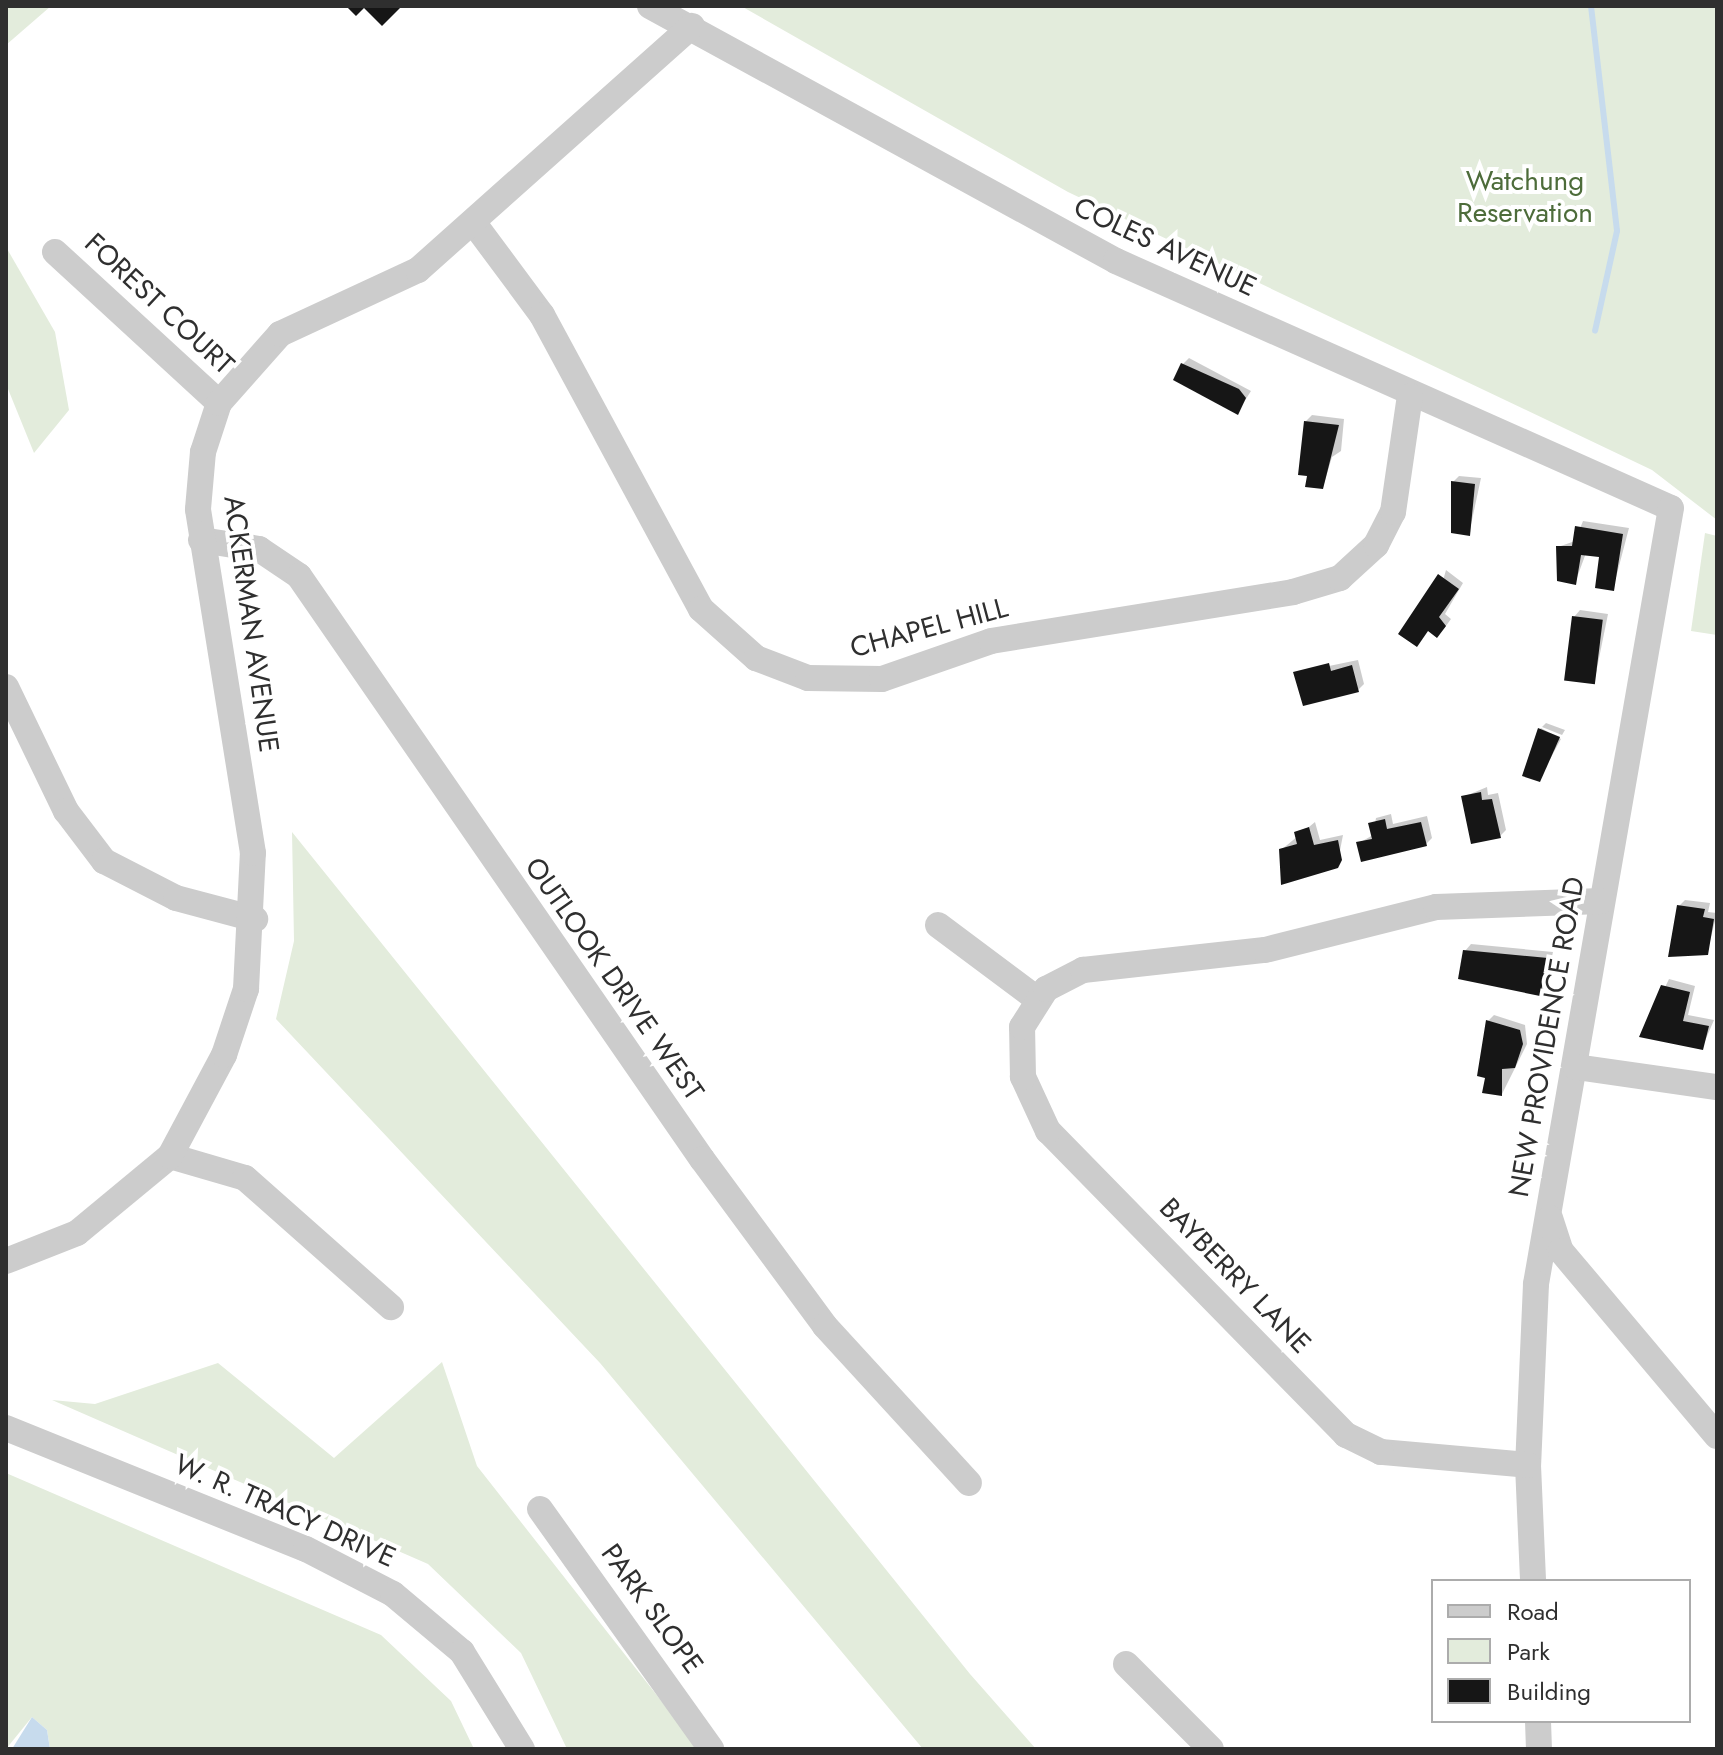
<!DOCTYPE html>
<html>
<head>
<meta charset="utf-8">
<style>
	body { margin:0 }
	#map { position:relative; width:1723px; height:1755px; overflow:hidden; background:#fff; font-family:Jost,sans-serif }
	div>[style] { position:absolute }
	.green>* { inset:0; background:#e3ecdc }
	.water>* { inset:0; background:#c7dbed }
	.shadow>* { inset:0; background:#0003 }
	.stream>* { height:6px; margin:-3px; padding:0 3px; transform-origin:3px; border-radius:3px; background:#c7dbed }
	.building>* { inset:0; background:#161616; transform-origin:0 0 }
	.minor>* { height:26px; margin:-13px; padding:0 13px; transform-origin:13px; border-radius:13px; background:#ccc }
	span { translate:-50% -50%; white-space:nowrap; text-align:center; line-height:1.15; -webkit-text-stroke:8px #fff; paint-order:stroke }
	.park-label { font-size:28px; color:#4d6c3a }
	.street-label { font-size:28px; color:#2f2f2f }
	.frame { position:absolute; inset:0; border:8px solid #2f2f2f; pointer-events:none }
	.legend { position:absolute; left:1431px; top:1579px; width:260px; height:144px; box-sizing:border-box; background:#fff; border:2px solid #acacac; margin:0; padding:10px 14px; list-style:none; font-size:24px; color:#2f2f2f }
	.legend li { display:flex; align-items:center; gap:16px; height:40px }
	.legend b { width:40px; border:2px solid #acacac }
</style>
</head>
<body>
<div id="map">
	<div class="green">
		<i style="clip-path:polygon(6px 6px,51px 6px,6px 45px)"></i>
		<i style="clip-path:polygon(741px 6px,1717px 6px,1717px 520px,1652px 470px,1068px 192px)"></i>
		<i style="clip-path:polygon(6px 247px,55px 332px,69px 410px,34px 453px,6px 384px)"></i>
		<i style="clip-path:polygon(1705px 533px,1717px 536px,1717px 635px,1691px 631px)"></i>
		<i style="clip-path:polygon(292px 832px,970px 1674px,1036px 1749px,923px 1749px,600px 1363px,276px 1019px,294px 941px)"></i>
		<i style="clip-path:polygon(442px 1362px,477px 1466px,699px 1749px,567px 1749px,521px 1653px,428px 1564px,52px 1400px,95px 1404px,218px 1363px,334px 1458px)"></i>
		<i style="clip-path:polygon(6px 1473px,381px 1635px,451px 1701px,474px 1749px,50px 1749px,47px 1730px,32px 1717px,6px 1749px)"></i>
	</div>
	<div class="water">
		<i style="clip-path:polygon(32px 1717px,47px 1730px,50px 1749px,12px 1749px)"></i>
	</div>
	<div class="shadow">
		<i style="clip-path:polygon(1189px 358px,1251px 391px,1237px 413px,1183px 364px)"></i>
		<i style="clip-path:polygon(1312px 415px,1344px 419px,1341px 451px,1332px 457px,1323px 487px,1305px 422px)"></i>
		<i style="clip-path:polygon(1459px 476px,1481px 478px,1469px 534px,1453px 482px)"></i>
		<i style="clip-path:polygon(1583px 521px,1629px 528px,1613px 589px,1601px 556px,1586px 553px,1575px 583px,1558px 547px,1575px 541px)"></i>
		<i style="clip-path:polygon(1446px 570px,1463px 583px,1445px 614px,1451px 619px,1443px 630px,1429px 630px)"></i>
		<i style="clip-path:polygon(1580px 610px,1608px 614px,1594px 683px,1574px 617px)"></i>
		<i style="clip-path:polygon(1358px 660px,1364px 684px,1358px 690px,1295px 673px)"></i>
		<i style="clip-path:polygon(1546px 723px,1565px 730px,1562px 735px,1542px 727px)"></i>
		<i style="clip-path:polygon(1541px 728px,1561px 739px,1539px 779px,1540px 729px)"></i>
		<i style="clip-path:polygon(1487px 787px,1488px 795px,1498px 793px,1506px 830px,1500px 836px,1463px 797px)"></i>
		<i style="clip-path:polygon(1391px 814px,1393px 824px,1427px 816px,1432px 838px,1426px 844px,1359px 843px,1373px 835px,1376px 818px)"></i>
		<i style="clip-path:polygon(1315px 822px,1320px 840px,1343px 835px,1337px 866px,1281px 850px)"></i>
		<i style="clip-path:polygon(1685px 900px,1710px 903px,1708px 912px,1717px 913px,1707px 953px,1679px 906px)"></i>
		<i style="clip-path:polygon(1471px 944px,1553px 952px,1545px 988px,1539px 994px,1465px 951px)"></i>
		<i style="clip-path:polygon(1669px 979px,1695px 986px,1688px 1015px,1714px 1020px,1702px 1048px,1642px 1035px)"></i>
		<i style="clip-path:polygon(1494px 1015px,1525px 1025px,1527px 1044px,1502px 1094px,1488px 1021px)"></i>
	</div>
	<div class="stream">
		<i style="left:1591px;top:6px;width:226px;rotate:83.4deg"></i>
		<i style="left:1617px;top:231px;width:102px;rotate:102.4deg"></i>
	</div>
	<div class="building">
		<i style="clip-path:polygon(346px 6px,402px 6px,382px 26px,364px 8px,356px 16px)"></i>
		<i style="clip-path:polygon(1181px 363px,1239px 389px,1246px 398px,1238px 415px,1173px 380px)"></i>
		<i style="clip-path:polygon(1304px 421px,1339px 425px,1323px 489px,1305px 487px,1307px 476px,1298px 475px)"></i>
		<i style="clip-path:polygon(1451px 481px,1475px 484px,1470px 536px,1451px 533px)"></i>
		<i style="clip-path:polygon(1575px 526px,1623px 534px,1614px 591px,1595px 588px,1599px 557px,1581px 555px,1576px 585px,1557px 581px,1556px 546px,1572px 546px)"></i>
		<i style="clip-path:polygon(1438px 574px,1459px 589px,1439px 617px,1446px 626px,1437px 638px,1428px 631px,1417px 647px,1398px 634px)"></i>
		<i style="left:1572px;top:616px;width:31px;height:65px;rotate:7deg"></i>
		<i style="clip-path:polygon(1329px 663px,1331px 671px,1352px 665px,1359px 692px,1303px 706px,1293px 672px)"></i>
		<i style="clip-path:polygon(1538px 728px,1560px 737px,1540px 782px,1522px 776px)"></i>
		<i style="clip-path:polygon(1481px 792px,1482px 800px,1492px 799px,1501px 838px,1471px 844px,1461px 796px)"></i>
		<i style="clip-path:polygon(1385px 819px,1387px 829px,1421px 822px,1427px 846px,1361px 862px,1356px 842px,1372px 839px,1368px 823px)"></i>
		<i style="clip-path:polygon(1309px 827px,1314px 845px,1338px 840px,1342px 860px,1338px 868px,1281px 885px,1279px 849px,1297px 844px,1294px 832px)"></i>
		<i style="clip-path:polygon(1677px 905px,1705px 909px,1703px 917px,1714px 919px,1708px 955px,1668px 957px)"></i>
		<i style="clip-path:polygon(1463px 950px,1548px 958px,1540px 996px,1458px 979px)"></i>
		<i style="clip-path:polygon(1661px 985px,1690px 992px,1683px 1021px,1709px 1026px,1703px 1050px,1639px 1037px)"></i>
		<i style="clip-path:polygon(1486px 1020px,1520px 1030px,1523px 1044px,1515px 1068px,1502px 1069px,1502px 1096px,1482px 1093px,1485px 1078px,1477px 1076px)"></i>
	</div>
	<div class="minor">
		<i style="left:650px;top:6px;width:531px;rotate:28.69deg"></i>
		<i style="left:1116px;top:261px;width:607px;rotate:23.99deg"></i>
		<i style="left:1671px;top:508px;width:788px;rotate:99.87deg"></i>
		<i style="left:1536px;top:1284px;width:181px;rotate:92.5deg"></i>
		<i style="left:1528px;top:1465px;width:116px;rotate:87.5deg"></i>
		<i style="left:473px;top:222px;width:116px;rotate:53.4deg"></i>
		<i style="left:542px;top:315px;width:334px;rotate:61.6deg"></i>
		<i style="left:701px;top:609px;width:74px;rotate:41.7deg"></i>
		<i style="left:756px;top:658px;width:56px;rotate:21deg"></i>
		<i style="left:808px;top:678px;width:74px;rotate:0.8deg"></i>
		<i style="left:882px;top:679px;width:115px;rotate:-19.2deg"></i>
		<i style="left:991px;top:641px;width:306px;rotate:-9.2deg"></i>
		<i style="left:1293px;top:592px;width:49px;rotate:-16.6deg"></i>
		<i style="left:1340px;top:578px;width:49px;rotate:-42.5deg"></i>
		<i style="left:1376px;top:545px;width:37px;rotate:-63deg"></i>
		<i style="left:1393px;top:512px;width:117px;rotate:-81.7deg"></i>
		<i style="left:55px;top:252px;width:223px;rotate:42.6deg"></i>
		<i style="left:201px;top:540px;width:59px;rotate:8.8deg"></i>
		<i style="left:259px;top:549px;width:48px;rotate:34deg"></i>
		<i style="left:299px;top:576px;width:709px;rotate:55.35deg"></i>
		<i style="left:702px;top:1159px;width:207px;rotate:53.6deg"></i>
		<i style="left:825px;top:1326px;width:213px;rotate:47.5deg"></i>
		<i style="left:6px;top:687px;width:138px;rotate:64.2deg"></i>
		<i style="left:66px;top:811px;width:63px;rotate:52.8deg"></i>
		<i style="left:104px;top:861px;width:81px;rotate:27.2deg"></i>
		<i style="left:176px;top:898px;width:82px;rotate:14.9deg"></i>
		<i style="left:938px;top:925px;width:124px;rotate:36.8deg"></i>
		<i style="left:1576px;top:1067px;width:142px;rotate:8.1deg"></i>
		<i style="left:170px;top:1156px;width:78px;rotate:16.3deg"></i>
		<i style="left:245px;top:1178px;width:195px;rotate:41.5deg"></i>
		<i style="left:1550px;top:1218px;width:35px;rotate:72deg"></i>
		<i style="left:1561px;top:1251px;width:242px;rotate:49.9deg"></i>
		<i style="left:6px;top:1261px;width:76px;rotate:-21.5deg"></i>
		<i style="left:77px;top:1233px;width:121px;rotate:-39.6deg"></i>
		<i style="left:170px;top:1156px;width:115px;rotate:-61.9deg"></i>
		<i style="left:224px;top:1055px;width:70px;rotate:-71.6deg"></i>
		<i style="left:246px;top:989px;width:136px;rotate:-87.1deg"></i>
		<i style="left:253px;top:853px;width:348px;rotate:-99.1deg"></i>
		<i style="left:198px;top:509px;width:57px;rotate:-85deg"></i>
		<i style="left:203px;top:452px;width:52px;rotate:-71.9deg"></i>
		<i style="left:219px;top:403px;width:92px;rotate:-48.5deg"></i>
		<i style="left:280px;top:334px;width:152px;rotate:-24.9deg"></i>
		<i style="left:418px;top:270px;width:367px;rotate:-41.7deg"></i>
		<i style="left:6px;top:1428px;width:323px;rotate:22deg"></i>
		<i style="left:306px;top:1549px;width:98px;rotate:27.3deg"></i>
		<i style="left:393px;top:1594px;width:90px;rotate:40deg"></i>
		<i style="left:462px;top:1652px;width:114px;rotate:58.3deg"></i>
		<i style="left:1528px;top:1465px;width:148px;rotate:-174.9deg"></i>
		<i style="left:1381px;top:1452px;width:39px;rotate:-154deg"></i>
		<i style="left:1346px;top:1435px;width:426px;rotate:-134.4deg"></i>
		<i style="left:1048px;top:1131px;width:60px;rotate:-114.8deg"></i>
		<i style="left:1023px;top:1077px;width:50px;rotate:-91.1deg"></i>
		<i style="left:1022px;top:1027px;width:45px;rotate:-57.7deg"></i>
		<i style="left:1046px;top:989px;width:42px;rotate:-27.2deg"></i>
		<i style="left:1083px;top:970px;width:183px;rotate:-6.3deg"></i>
		<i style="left:1265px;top:950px;width:176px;rotate:-14.1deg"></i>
		<i style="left:1436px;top:907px;width:166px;rotate:-2.1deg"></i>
		<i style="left:540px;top:1509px;width:295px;rotate:54.5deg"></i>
		<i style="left:1126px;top:1664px;width:120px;rotate:45deg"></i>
		<i style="left:1538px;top:1721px;width:28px;rotate:88deg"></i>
	</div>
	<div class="park-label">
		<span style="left:1525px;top:197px">Watchung<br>Reservation</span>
	</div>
	<div class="street-label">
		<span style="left:1165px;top:247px;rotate:25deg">COLES AVENUE</span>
		<span style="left:159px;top:304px;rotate:43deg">FOREST COURT</span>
		<span style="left:251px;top:624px;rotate:82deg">ACKERMAN AVENUE</span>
		<span style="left:929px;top:628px;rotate:-15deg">CHAPEL HILL</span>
		<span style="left:614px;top:979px;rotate:55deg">OUTLOOK DRIVE WEST</span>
		<span style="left:1547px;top:1037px;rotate:-80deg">NEW PROVIDENCE ROAD</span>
		<span style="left:1235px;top:1276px;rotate:46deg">BAYBERRY LANE</span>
		<span style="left:285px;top:1511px;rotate:24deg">W. R. TRACY DRIVE</span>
		<span style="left:652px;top:1609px;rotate:54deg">PARK SLOPE</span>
	</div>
	<div class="frame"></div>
	<ul class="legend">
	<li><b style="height:10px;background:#ccc"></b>Road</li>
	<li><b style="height:22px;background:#e3ecdc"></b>Park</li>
	<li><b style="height:22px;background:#161616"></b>Building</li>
	</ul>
</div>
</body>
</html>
